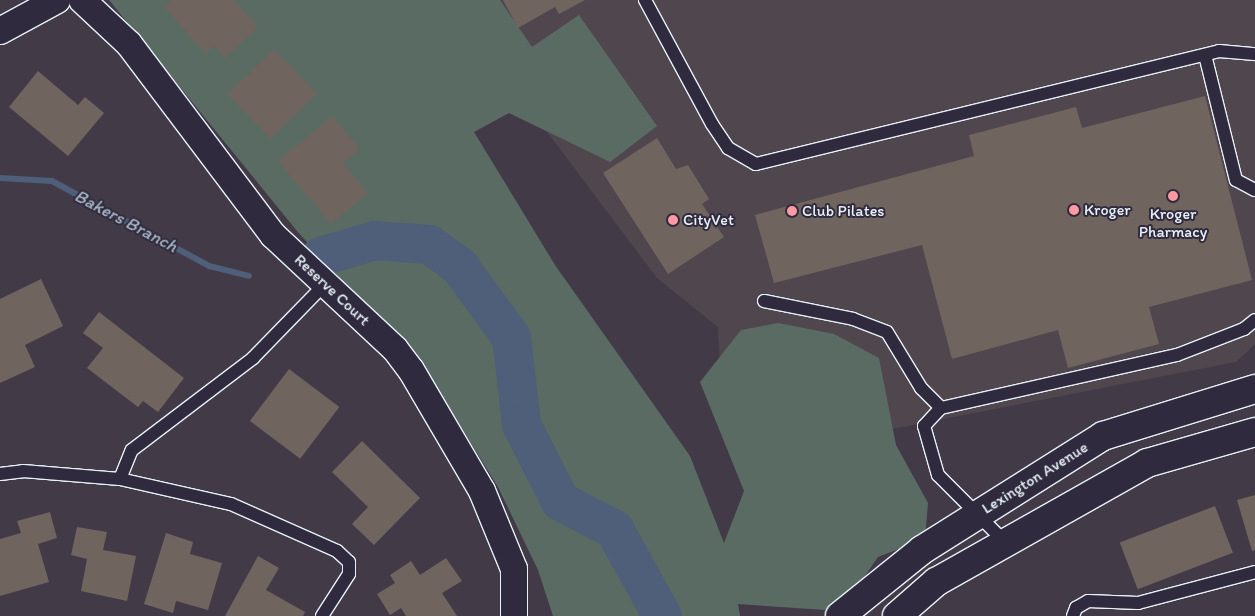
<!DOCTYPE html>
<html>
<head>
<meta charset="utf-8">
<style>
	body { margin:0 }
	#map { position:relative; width:1255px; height:616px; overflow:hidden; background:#423b47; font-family:Itim,sans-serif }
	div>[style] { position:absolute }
	.built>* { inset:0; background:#50474e }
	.green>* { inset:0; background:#5a6b63 }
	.stream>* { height:6px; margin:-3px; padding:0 3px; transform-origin:3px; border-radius:3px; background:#4f5e79 }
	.river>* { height:39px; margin:-19.5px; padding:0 19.5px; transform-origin:19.5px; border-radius:19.5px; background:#4f5e79 }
	.building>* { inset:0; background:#70645f; transform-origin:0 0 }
	.roads { filter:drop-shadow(1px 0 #e8f1f8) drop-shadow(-1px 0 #e8f1f8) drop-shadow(0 1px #e8f1f8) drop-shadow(0 -1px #e8f1f8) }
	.lane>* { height:12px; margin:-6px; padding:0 6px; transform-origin:6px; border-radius:6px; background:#2f2a3d }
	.street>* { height:26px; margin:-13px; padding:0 13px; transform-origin:13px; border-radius:13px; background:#2f2a3d }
	.secondary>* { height:28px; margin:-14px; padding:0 14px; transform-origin:14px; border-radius:14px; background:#2f2a3d }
	.dots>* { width:14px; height:14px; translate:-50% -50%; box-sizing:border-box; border:2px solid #2f2a3d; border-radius:50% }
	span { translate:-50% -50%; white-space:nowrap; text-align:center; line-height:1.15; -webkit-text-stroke:4px #2f2a3d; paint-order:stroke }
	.poi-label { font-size:16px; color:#e8f1f8 }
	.left { translate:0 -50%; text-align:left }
	.street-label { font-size:16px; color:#e8f1f8 }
	.water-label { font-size:18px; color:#abb6c5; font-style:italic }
</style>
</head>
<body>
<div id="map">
	<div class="built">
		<i style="clip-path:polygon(448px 0,1255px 0,1255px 344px,1236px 362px,830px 441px,722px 409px,718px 327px,657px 278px)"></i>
	</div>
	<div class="green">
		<i style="clip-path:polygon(109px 0,500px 0,532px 47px,579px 15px,657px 126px,610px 162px,509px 113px,474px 132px,555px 265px,690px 456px,724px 543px,744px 491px,700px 382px,741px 330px,778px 323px,834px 334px,879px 358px,896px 445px,928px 503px,925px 539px,878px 557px,852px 595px,825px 610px,738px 604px,740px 616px,553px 616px,538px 570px,498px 487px,431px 379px,297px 231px)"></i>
	</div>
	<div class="stream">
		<i style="left:0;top:178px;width:52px;rotate:3.3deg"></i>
		<i style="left:52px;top:181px;width:179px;rotate:28.4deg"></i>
		<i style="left:209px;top:266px;width:41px;rotate:14deg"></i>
	</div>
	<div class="river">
		<i style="left:320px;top:256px;width:57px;rotate:-16.2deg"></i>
		<i style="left:375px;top:240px;width:54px;rotate:4.2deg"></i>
		<i style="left:429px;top:244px;width:37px;rotate:36deg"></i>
		<i style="left:459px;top:266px;width:88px;rotate:53.8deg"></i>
		<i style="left:511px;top:337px;width:88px;rotate:83.4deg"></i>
		<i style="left:521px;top:424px;width:86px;rotate:63.1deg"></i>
		<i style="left:560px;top:501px;width:61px;rotate:27.4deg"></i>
		<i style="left:614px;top:529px;width:99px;rotate:61.1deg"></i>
	</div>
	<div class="building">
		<i style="clip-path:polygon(171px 0,234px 0,258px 27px,225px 58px,214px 46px,205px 53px,164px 7px)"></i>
		<i style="clip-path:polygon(503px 0,585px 0,559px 14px,555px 7px,518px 28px)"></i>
		<i style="left:274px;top:49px;width:62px;height:65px;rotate:46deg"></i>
		<i style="clip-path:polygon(38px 71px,78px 105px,85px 97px,104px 113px,68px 156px,9px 107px)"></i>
		<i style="clip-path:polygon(1205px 96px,1252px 280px,1149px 307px,1159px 344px,1068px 368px,1058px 330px,952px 359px,922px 245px,774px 283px,755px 215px,974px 156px,969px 135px,1076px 107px,1082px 128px)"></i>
		<i style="clip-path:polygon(332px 116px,360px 149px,343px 163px,368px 193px,331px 224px,278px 161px)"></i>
		<i style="clip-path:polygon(657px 138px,676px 169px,688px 165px,709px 199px,702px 204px,724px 237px,668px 274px,603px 173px)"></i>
		<i style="clip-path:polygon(41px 279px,63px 326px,25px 345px,35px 367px,0 383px,0 299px)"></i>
		<i style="clip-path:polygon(99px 312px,184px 378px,158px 412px,143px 401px,138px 407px,87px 368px,103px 348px,83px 333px)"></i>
		<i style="left:289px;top:369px;width:63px;height:65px;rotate:37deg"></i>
		<i style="clip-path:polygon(362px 441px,420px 498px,374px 545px,352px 524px,368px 507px,332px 472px)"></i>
		<i style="clip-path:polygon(1255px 495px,1255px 550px,1252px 551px,1237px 500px)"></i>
		<i style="left:1215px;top:506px;width:50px;height:102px;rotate:69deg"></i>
		<i style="clip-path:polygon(50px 512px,57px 538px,38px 544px,49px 582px,0 596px,0 539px,21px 533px,17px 521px)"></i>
		<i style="clip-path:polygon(77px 527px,107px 532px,103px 550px,136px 556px,127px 601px,81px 591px,87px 559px,71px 555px)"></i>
		<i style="clip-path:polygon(166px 533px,193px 542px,190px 554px,222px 563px,208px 610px,176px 601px,173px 613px,144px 604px)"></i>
		<i style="clip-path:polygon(258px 556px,279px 568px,266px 590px,305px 612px,303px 616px,225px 616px)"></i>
		<i style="clip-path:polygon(446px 558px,462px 581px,442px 593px,457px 616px,406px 616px,401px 608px,390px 615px,377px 594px,395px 583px,390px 575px,411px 561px,420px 575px)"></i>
	</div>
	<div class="roads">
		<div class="lane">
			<i style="left:645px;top:0;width:141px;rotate:61.6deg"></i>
			<i style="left:712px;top:124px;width:29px;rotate:56deg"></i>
			<i style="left:728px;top:148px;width:32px;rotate:30deg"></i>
			<i style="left:756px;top:164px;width:477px;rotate:-13.7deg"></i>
			<i style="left:1219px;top:51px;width:36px;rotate:5deg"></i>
			<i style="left:1205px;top:55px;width:129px;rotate:76.1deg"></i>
			<i style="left:1236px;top:180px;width:21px;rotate:28deg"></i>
			<i style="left:764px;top:301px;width:91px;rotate:11.4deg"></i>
			<i style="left:853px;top:319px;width:36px;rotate:21deg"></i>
			<i style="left:887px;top:332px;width:66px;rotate:58.7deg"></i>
			<i style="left:921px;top:388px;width:28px;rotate:45deg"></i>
			<i style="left:0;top:474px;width:23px;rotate:-7deg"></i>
			<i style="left:23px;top:471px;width:97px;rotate:4.7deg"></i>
			<i style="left:120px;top:479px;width:114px;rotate:12.7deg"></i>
			<i style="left:231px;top:504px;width:116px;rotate:23.9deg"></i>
			<i style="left:337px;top:551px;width:16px;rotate:43deg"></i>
			<i style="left:349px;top:562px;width:12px;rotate:90deg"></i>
			<i style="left:349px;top:574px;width:50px;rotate:122.7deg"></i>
			<i style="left:120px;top:479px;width:31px;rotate:-68deg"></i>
			<i style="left:132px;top:450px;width:152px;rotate:-37.2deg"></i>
			<i style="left:253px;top:358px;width:103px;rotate:-45.8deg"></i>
			<i style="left:1005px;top:542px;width:95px;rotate:-135deg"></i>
			<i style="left:938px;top:475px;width:51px;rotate:-105.9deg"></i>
			<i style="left:924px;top:426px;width:25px;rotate:-47deg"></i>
			<i style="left:941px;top:408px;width:242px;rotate:-12.7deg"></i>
			<i style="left:1177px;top:355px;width:72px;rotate:-21.2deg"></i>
			<i style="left:1244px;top:329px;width:14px;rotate:-39deg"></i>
			<i style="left:1073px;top:616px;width:9px;rotate:-69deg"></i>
			<i style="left:1076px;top:608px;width:14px;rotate:-30deg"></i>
			<i style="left:1088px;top:601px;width:50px;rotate:2.3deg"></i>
			<i style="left:1138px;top:603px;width:121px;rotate:-14.8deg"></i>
		</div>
		<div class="street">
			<i style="left:82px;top:0;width:64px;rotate:43.1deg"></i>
			<i style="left:129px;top:44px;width:239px;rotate:53deg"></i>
			<i style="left:273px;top:235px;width:167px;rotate:43.1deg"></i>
			<i style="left:395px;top:349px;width:26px;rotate:53deg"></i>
			<i style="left:411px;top:370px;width:140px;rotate:59.6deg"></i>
			<i style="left:482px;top:491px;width:84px;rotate:67.7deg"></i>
			<i style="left:514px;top:569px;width:47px;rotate:90deg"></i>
			<i style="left:0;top:31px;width:65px;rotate:-28.5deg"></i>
		</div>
		<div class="secondary">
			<i style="left:840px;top:616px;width:105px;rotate:-38.8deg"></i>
			<i style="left:922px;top:550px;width:214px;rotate:-32.2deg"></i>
			<i style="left:1103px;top:436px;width:159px;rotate:-17.2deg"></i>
			<i style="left:897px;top:616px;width:52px;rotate:-41.1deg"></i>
			<i style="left:936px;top:582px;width:242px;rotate:-29.4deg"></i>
			<i style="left:1147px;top:463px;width:112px;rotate:-16deg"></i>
		</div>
	</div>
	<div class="dots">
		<i style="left:1173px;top:196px;background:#ff9aa2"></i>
		<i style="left:1074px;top:210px;background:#ff9aa2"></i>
		<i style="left:792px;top:211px;background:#ff9aa2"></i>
		<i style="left:673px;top:220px;background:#ff9aa2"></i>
	</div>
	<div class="poi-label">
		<span class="left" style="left:1084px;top:210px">Kroger</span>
		<span class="left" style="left:802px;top:211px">Club Pilates</span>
		<span style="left:1173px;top:223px">Kroger<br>Pharmacy</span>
		<span class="left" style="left:683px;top:220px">CityVet</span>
	</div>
	<div class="street-label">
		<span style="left:332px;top:290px;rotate:43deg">Reserve Court</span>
		<span style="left:1035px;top:478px;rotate:-32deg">Lexington Avenue</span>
	</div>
	<div class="water-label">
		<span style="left:126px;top:221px;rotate:28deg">Bakers Branch</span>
	</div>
</div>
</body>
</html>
